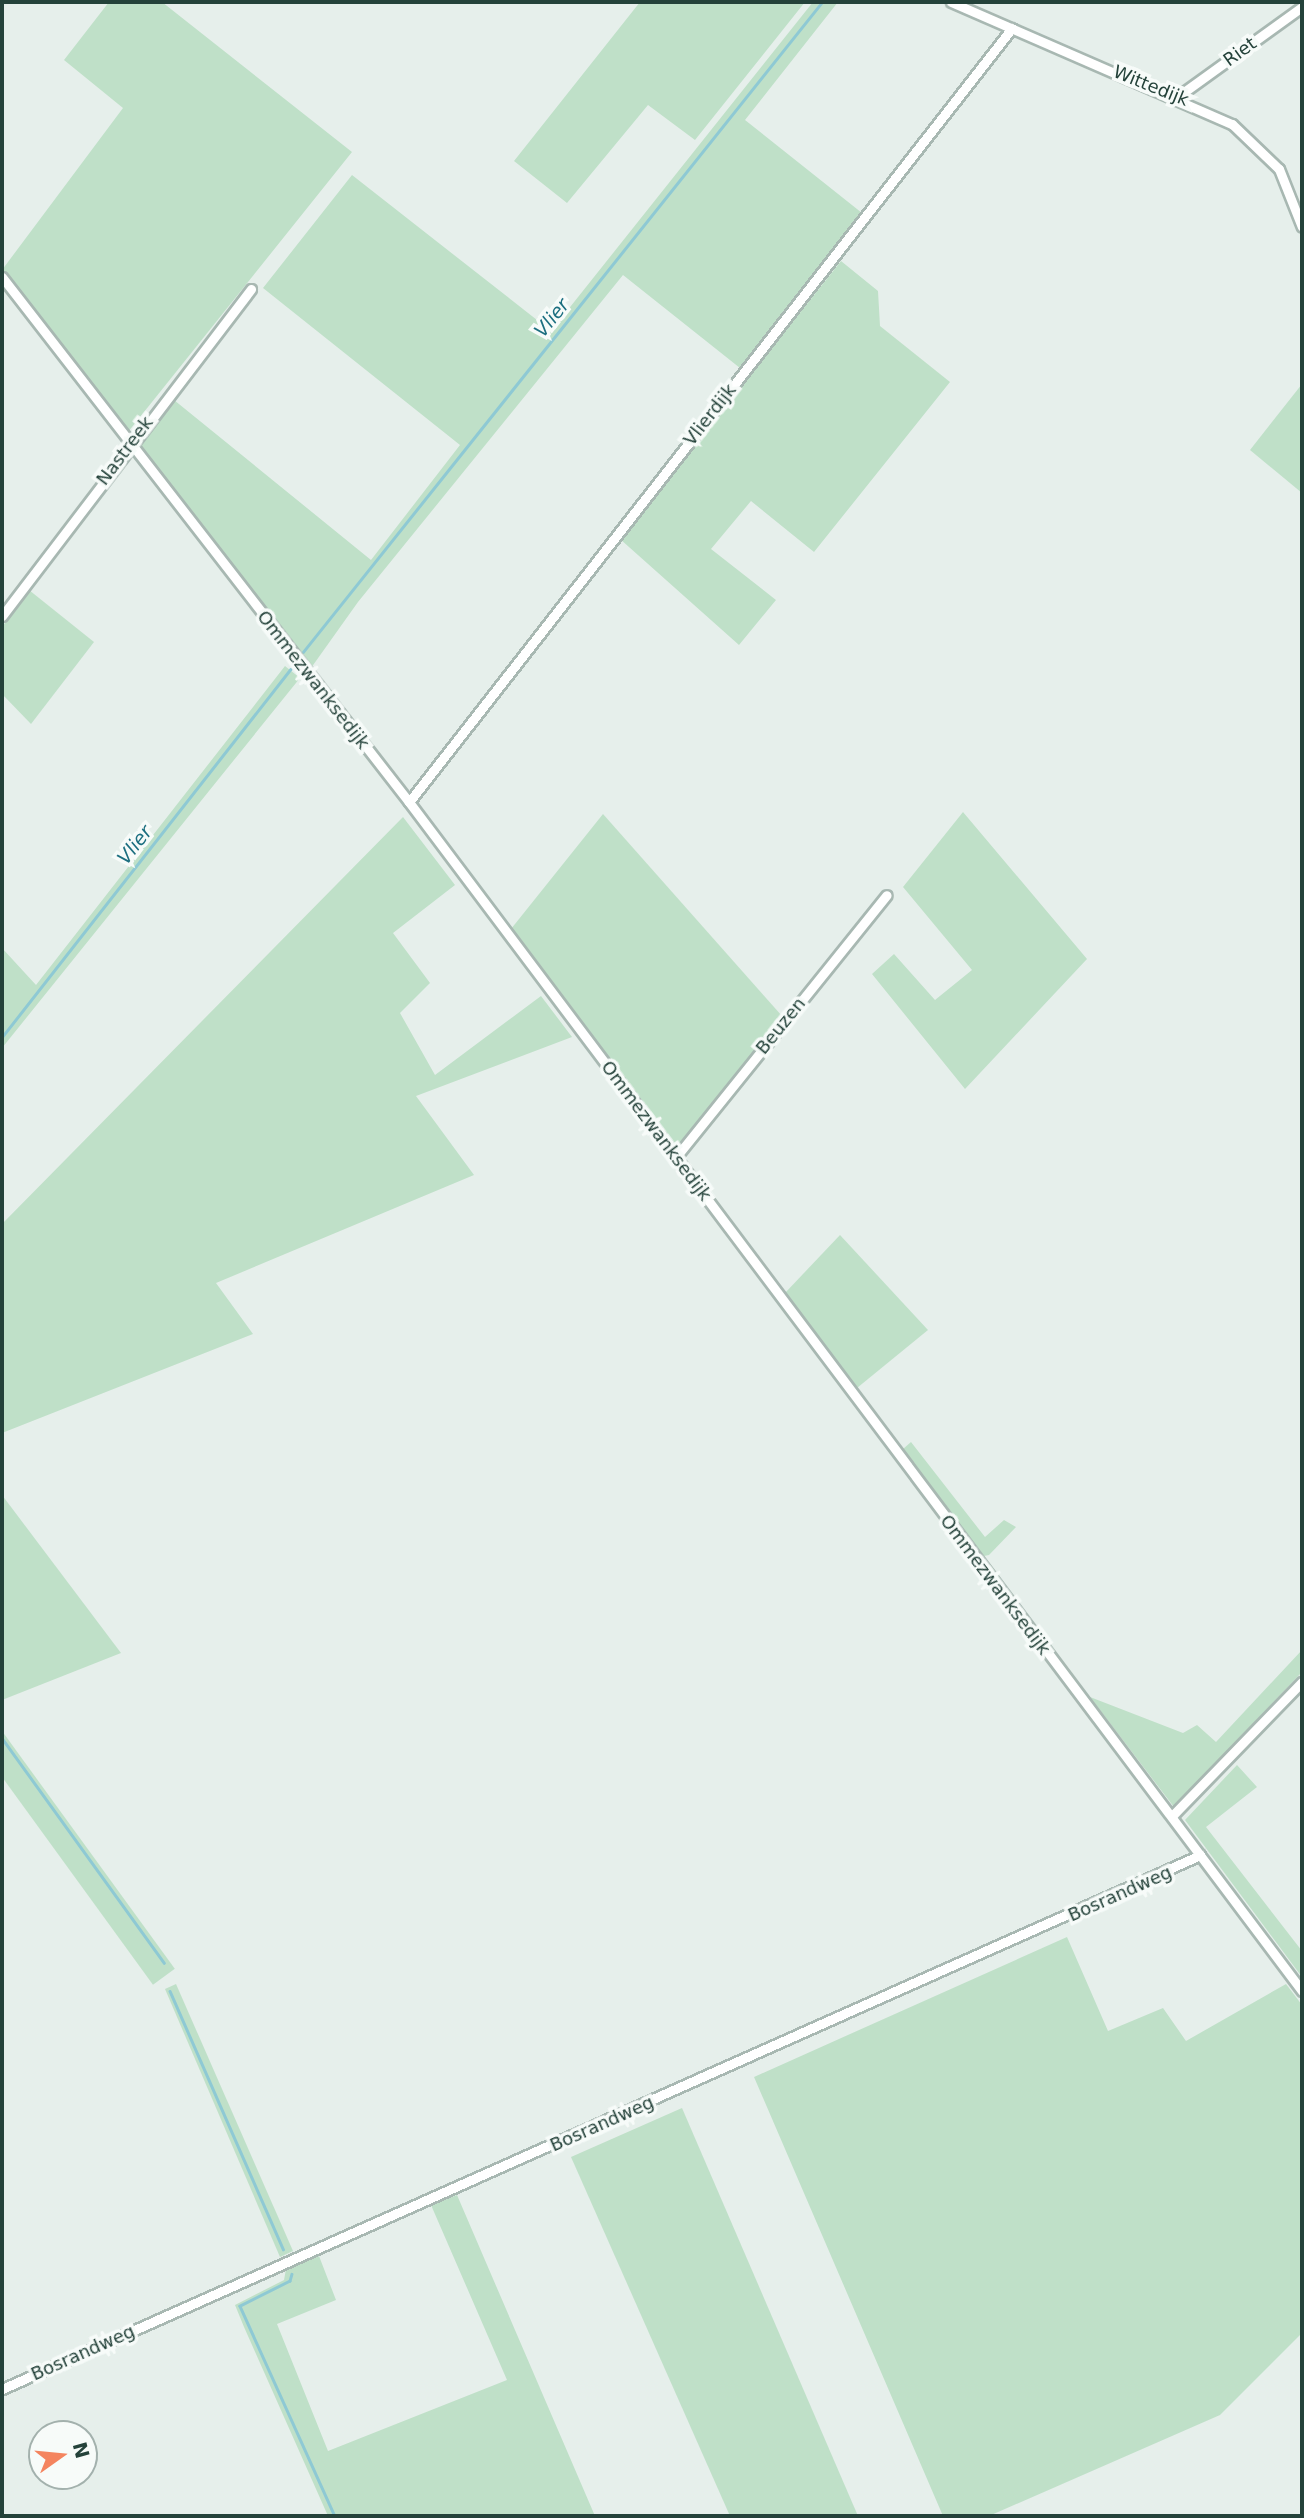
<!DOCTYPE html>
<html>
<head>
<meta charset="utf-8">
<style>
	body { margin:0 }
	#map { position:relative; width:1304px; height:2518px; overflow:hidden; background:#e6efeb; font-family:"DejaVu Sans",sans-serif }
	div>[style] { position:absolute }
	.green>* { inset:0; background:#bfe0c8; transform-origin:0 0 }
	.stream>* { height:2.5px; margin:-1.25px; padding:0 1.25px; transform-origin:1.25px; border-radius:1.25px; background:#8ec9d4 }
	.roads { filter:drop-shadow(2px 0 #a8b8b2) drop-shadow(-2px 0 #a8b8b2) drop-shadow(0 2px #a8b8b2) drop-shadow(0 -2px #a8b8b2) }
	.street>* { height:9px; margin:-4.5px; padding:0 4.5px; transform-origin:4.5px; border-radius:4.5px; background:#fff }
	span { translate:-50% -50%; white-space:nowrap; text-align:center; line-height:1.15; -webkit-text-stroke:7px #f7fbf9; paint-order:stroke }
	.street-label { font-size:18px; color:#24423a }
	.water-label { font-size:19px; color:#1c6f80; font-style:italic }
	.frame { position:absolute; inset:0; border:4px solid #24423a; pointer-events:none }
	.north { position:absolute; left:28px; top:2420px; width:70px; height:70px; box-sizing:border-box; background:#f7fbf9; border:2px solid #a3b1ad; border-radius:50%; rotate:75deg; font-size:19px; font-weight:700; line-height:28px; text-align:center; color:#24423a }
	.north::after { content:''; display:block; margin:auto; width:24px; height:32px; background:#f4845f; clip-path:polygon(50% 0,100% 100%,50% 72%,0 100%) }
</style>
</head>
<body>
<div id="map">
	<div class="green">
		<i style="clip-path:polygon(109px 2px,162px 2px,352px 152px,128px 432px,2px 270px,123px 108px,64px 60px)"></i>
		<i style="clip-path:polygon(640px 2px,805px 2px,695px 140px,648px 105px,567px 203px,514px 161px)"></i>
		<i style="clip-path:polygon(813px 2px,838px 2px,745px 120px,862px 213px,740px 368px,623px 275px,358px 602px,311px 668px,138px 445px,174px 400px,371px 560px,460px 445px,263px 288px,352px 175px,551px 331px)"></i>
		<i style="clip-path:polygon(841px 261px,878px 291px,880px 326px,950px 382px,814px 552px,751px 501px,711px 549px,776px 600px,739px 645px,620px 539px)"></i>
		<i style="clip-path:polygon(1302px 384px,1302px 493px,1250px 450px)"></i>
		<i style="clip-path:polygon(29px 590px,94px 642px,31px 724px,2px 694px,2px 627px)"></i>
		<i style="clip-path:polygon(285px 666px,300px 678px,2px 1048px,2px 948px,36px 985px)"></i>
		<i style="clip-path:polygon(963px 812px,1087px 959px,965px 1089px,872px 974px,894px 954px,935px 1000px,972px 970px,903px 887px)"></i>
		<i style="clip-path:polygon(603px 814px,782px 1016px,678px 1147px,511px 929px)"></i>
		<i style="clip-path:polygon(403px 817px,455px 885px,393px 933px,430px 983px,400px 1013px,435px 1075px,541px 996px,572px 1037px,416px 1096px,474px 1175px,216px 1283px,253px 1334px,2px 1433px,2px 1224px)"></i>
		<i style="clip-path:polygon(840px 1235px,928px 1330px,857px 1388px,785px 1293px)"></i>
		<i style="clip-path:polygon(911px 1442px,985px 1537px,1004px 1520px,1016px 1527px,989px 1555px,984px 1556px,903px 1449px)"></i>
		<i style="clip-path:polygon(2px 1495px,121px 1653px,2px 1700px)"></i>
		<i style="clip-path:polygon(1302px 1650px,1302px 1672px,1174px 1807px,1090px 1697px,1183px 1733px,1197px 1725px,1216px 1742px)"></i>
		<i style="left:2px;top:1731px;width:294px;height:27px;rotate:54deg"></i>
		<i style="clip-path:polygon(1237px 1765px,1257px 1787px,1206px 1827px,1302px 1951px,1302px 1977px,1185px 1820px)"></i>
		<i style="clip-path:polygon(1067px 1937px,1108px 2031px,1163px 2008px,1186px 2041px,1286px 1984px,1302px 2005px,1302px 2333px,1220px 2415px,989px 2516px,943px 2516px,754px 2077px)"></i>
		<i style="clip-path:polygon(176px 1984px,293px 2251px,280px 2257px,165px 1989px)"></i>
		<i style="clip-path:polygon(682px 2108px,858px 2516px,730px 2516px,571px 2157px)"></i>
		<i style="clip-path:polygon(457px 2195px,595px 2516px,328px 2516px,244px 2327px,235px 2305px,284px 2280px,286px 2269px,319px 2256px,336px 2300px,277px 2324px,328px 2451px,507px 2380px,431px 2205px)"></i>
	</div>
	<div class="stream">
		<i style="left:303px;top:652px;width:832px;rotate:-51.39deg"></i>
		<i style="left:2px;top:1037px;width:467px;rotate:-51.9deg"></i>
		<i style="left:2px;top:1738px;width:277px;rotate:54.2deg"></i>
		<i style="left:170px;top:1991px;width:282px;rotate:66.3deg"></i>
		<i style="left:292px;top:2274px;width:7px;rotate:106deg"></i>
		<i style="left:290px;top:2281px;width:56px;rotate:153.4deg"></i>
		<i style="left:240px;top:2306px;width:230px;rotate:65.7deg"></i>
	</div>
	<div class="roads">
		<div class="street">
			<i style="left:951px;top:2px;width:306px;rotate:23.5deg"></i>
			<i style="left:1232px;top:124px;width:65px;rotate:43.8deg"></i>
			<i style="left:1279px;top:169px;width:62px;rotate:68.4deg"></i>
			<i style="left:1177px;top:97px;width:154px;rotate:-35.8deg"></i>
			<i style="left:2px;top:277px;width:664px;rotate:52.22deg"></i>
			<i style="left:409px;top:802px;width:1487px;rotate:53.09deg"></i>
			<i style="left:2px;top:616px;width:411px;rotate:-52.7deg"></i>
			<i style="left:409px;top:802px;width:981px;rotate:-52.08deg"></i>
			<i style="left:676px;top:1157px;width:336px;rotate:-51.2deg"></i>
			<i style="left:1172px;top:1816px;width:187px;rotate:-45.9deg"></i>
			<i style="left:2px;top:2389px;width:1312px;rotate:-24.02deg"></i>
		</div>
	</div>
	<div class="street-label">
		<span style="left:1240px;top:52px;rotate:-36deg">Riet</span>
		<span style="left:1151px;top:86px;rotate:22deg">Wittedijk</span>
		<span style="left:710px;top:415px;rotate:-52deg">Vlierdijk</span>
		<span style="left:125px;top:451px;rotate:-53deg">Nastreek</span>
		<span style="left:313px;top:680px;rotate:52deg">Ommezwanksedijk</span>
		<span style="left:781px;top:1026px;rotate:-51deg">Beuzen</span>
		<span style="left:656px;top:1131px;rotate:53deg">Ommezwanksedijk</span>
		<span style="left:995px;top:1585px;rotate:53deg">Ommezwanksedijk</span>
		<span style="left:1120px;top:1894px;rotate:-24deg">Bosrandweg</span>
		<span style="left:602px;top:2124px;rotate:-24deg">Bosrandweg</span>
		<span style="left:83px;top:2353px;rotate:-24deg">Bosrandweg</span>
	</div>
	<div class="water-label">
		<span style="left:552px;top:318px;rotate:-51deg">Vlier</span>
		<span style="left:135px;top:845px;rotate:-52deg">Vlier</span>
	</div>
	<div class="frame"></div>
	<div class="north">N</div>
</div>
</body>
</html>
